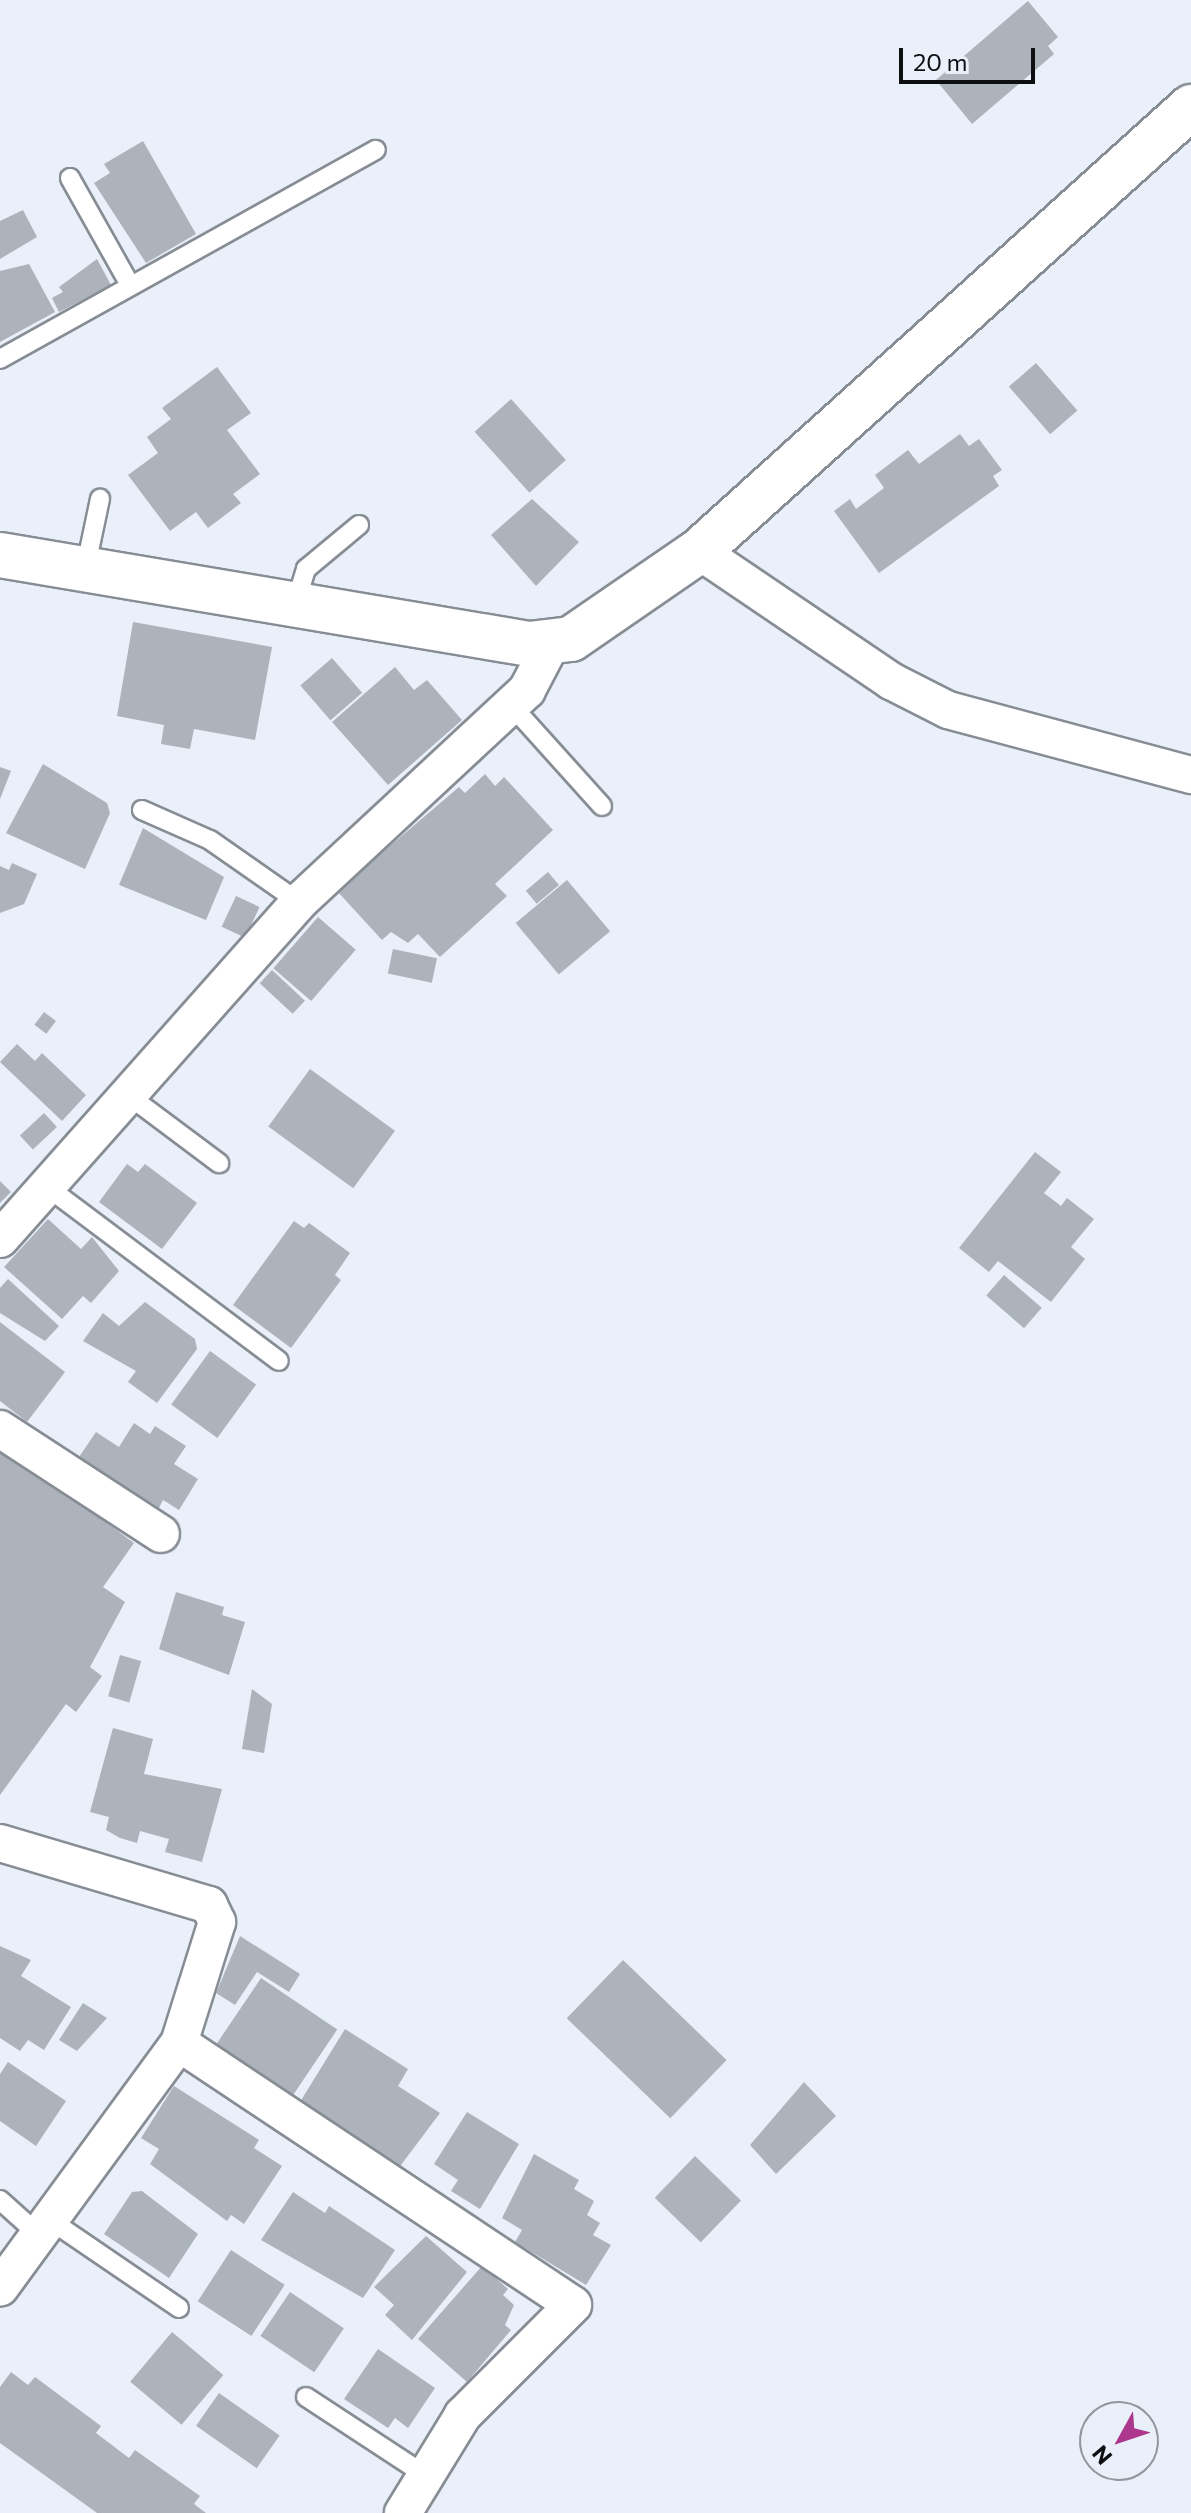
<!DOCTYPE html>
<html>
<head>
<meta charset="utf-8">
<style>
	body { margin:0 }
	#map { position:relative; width:1191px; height:2513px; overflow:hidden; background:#eaf0f9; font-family:Commissioner,sans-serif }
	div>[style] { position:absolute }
	.building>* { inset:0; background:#acb3bb; transform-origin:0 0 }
	.roads { filter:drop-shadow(2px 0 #878d95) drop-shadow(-2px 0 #878d95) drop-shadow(0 2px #878d95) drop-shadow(0 -2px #878d95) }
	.service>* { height:18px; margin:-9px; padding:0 9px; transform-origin:9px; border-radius:9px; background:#fff }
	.minor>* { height:36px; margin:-18px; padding:0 18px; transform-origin:18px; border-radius:18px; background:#fff }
	.tertiary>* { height:44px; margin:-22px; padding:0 22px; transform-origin:22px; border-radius:22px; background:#fff }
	span { translate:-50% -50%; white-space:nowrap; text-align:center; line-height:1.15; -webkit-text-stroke:6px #eaf0f9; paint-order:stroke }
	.north { position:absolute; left:1079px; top:2401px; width:80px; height:80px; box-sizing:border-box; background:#eaf0f9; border:2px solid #92969c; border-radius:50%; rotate:230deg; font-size:22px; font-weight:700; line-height:32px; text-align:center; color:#0d0f11 }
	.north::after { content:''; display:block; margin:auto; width:28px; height:36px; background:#ae378e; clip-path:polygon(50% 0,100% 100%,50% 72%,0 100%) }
	.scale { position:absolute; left:899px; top:48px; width:136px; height:36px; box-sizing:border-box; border:4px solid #0d0f11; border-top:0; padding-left:10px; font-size:24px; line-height:28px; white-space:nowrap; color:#0d0f11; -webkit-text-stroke:6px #eaf0f9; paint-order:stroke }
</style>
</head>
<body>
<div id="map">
	<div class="building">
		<i style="clip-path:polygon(1028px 1px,1058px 37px,1048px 46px,1054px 54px,972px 124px,936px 80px)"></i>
		<i style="clip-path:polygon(143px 141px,196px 234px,146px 263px,94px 183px,110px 173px,104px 164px)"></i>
		<i style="clip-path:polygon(23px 210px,37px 237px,0 259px,0 221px)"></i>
		<i style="clip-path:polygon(97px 259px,111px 285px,59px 312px,52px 298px,63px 292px,59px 287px)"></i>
		<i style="clip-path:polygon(29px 264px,55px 312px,0 342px,0 271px)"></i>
		<i style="left:1036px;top:363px;width:63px;height:36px;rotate:49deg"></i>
		<i style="clip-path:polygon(217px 367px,251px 413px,227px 430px,260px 474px,233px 494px,241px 503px,208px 528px,196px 512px,170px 531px,128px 475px,158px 453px,147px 437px,171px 419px,162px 408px)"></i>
		<i style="left:511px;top:399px;width:82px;height:49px;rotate:48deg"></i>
		<i style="clip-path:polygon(960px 434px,969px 446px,979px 439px,1002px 470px,993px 476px,999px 486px,879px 573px,834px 511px,850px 499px,856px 509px,884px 488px,875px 475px,908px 450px,919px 464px)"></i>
		<i style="clip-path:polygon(532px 499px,579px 542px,536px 586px,491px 535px)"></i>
		<i style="clip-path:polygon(133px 622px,272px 647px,255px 740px,194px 729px,190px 749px,161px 744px,164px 725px,117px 716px)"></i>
		<i style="left:332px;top:658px;width:46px;height:42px;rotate:49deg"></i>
		<i style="clip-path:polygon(395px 667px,414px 690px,427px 680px,462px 720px,388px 785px,332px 722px)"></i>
		<i style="clip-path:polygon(43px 764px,107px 803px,110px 813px,85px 869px,6px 833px)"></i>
		<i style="clip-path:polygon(0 767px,11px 771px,0 799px)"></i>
		<i style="clip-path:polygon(485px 774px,495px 786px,504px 777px,553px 830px,495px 884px,507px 896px,440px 957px,418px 934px,408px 943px,391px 932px,382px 940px,337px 891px,459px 787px,465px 793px)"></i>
		<i style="clip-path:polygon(143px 828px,224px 877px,206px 920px,119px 885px)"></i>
		<i style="clip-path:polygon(12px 863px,37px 874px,24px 904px,0 913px,0 866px,9px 870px)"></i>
		<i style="left:548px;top:872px;width:17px;height:29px;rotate:50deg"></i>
		<i style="left:567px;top:880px;width:67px;height:67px;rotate:50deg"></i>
		<i style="left:236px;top:896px;width:26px;height:34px;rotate:25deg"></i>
		<i style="left:318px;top:917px;width:50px;height:68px;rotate:41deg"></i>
		<i style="left:393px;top:949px;width:45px;height:25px;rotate:12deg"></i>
		<i style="left:272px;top:970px;width:45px;height:18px;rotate:43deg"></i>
		<i style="left:44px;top:1012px;width:15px;height:16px;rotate:37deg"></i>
		<i style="clip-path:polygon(17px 1044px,35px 1061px,42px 1053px,86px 1095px,62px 1121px,0 1062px)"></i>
		<i style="left:310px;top:1069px;width:105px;height:71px;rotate:36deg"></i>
		<i style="left:44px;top:1113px;width:19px;height:33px;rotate:47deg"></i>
		<i style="clip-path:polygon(1035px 1152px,1061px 1172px,1044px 1193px,1061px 1206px,1067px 1198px,1094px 1219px,1071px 1247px,1085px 1259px,1051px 1302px,998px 1261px,989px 1272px,959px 1248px)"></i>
		<i style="clip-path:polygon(127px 1164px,138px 1172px,145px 1164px,197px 1203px,162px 1249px,99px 1202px)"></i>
		<i style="clip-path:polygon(0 1181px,11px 1192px,0 1203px)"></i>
		<i style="clip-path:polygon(48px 1219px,81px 1249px,92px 1237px,119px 1271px,91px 1303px,83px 1296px,62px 1319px,4px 1267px)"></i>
		<i style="clip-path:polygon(294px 1221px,304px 1228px,309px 1223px,350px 1253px,335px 1275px,341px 1280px,291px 1348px,233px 1305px)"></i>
		<i style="left:1004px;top:1275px;width:50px;height:27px;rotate:41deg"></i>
		<i style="clip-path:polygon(8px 1279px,59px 1326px,45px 1341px,0 1313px,0 1288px)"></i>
		<i style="clip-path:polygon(145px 1302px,195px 1339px,197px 1349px,157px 1403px,128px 1382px,136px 1371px,83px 1341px,103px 1313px,119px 1326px)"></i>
		<i style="clip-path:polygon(0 1322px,65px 1372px,27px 1422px,0 1401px)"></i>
		<i style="left:210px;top:1351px;width:57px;height:66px;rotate:36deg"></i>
		<i style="clip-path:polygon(134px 1423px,150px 1434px,155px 1426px,186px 1446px,174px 1464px,198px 1479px,179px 1510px,163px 1500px,159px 1508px,79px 1457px,96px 1432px,119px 1447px)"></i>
		<i style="clip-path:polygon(0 1444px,134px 1543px,103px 1587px,125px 1602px,90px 1667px,102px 1676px,76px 1712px,66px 1704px,0 1795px)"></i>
		<i style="clip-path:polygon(176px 1592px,224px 1607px,222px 1615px,245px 1622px,229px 1675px,159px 1649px)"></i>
		<i style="left:120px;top:1655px;width:22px;height:43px;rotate:16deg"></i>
		<i style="clip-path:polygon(252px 1689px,272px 1704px,264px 1753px,242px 1749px)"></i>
		<i style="clip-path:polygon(113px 1728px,153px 1739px,144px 1774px,222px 1789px,202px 1862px,165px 1852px,169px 1839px,140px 1831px,137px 1843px,120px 1838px,106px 1830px,109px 1817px,90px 1812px)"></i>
		<i style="clip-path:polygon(240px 1936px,300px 1974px,289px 1992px,257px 1972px,235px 2005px,216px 1993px)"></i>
		<i style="clip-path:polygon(0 1946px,31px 1960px,21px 1976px,71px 2007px,44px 2050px,28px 2040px,20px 2051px,0 2038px)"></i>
		<i style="left:623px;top:1960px;width:144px;height:81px;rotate:44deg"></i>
		<i style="left:261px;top:1978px;width:92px;height:85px;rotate:34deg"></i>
		<i style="clip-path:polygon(83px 2003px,107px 2018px,77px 2051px,59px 2040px)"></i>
		<i style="clip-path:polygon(345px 2029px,408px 2069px,398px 2086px,440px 2113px,398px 2169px,300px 2102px)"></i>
		<i style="clip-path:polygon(8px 2062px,66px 2101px,36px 2146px,0 2121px,0 2074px)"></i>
		<i style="clip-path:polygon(804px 2082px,836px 2116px,776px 2174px,750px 2145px)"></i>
		<i style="clip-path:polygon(174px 2086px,259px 2140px,254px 2148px,282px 2166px,244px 2224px,231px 2215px,227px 2221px,150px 2164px,159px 2149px,141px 2138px)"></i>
		<i style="clip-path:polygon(467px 2112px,519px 2144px,480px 2209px,451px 2191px,458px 2180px,434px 2164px)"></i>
		<i style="clip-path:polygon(534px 2154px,579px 2180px,574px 2189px,594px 2201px,587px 2215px,600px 2223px,593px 2235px,611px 2245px,586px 2285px,515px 2242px,522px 2230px,502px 2218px)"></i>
		<i style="left:695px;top:2156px;width:64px;height:58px;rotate:44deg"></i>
		<i style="clip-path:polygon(142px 2191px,198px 2234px,169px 2278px,104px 2234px,132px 2192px)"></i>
		<i style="clip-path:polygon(293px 2192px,325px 2213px,329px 2206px,395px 2250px,363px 2298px,261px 2240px)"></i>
		<i style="clip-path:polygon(426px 2236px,467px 2272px,412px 2340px,385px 2315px,394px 2305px,374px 2287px)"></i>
		<i style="left:231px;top:2250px;width:64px;height:61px;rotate:33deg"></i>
		<i style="clip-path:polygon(482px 2266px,508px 2289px,503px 2295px,514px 2305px,505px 2325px,511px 2330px,467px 2382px,418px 2339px)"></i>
		<i style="left:290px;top:2292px;width:65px;height:53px;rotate:34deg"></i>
		<i style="left:172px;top:2332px;width:67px;height:65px;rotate:40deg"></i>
		<i style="clip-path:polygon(378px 2349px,435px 2388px,408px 2428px,395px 2418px,388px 2428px,344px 2399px)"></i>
		<i style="clip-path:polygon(11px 2372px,28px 2385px,35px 2377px,101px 2426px,96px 2433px,129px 2458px,135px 2450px,200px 2496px,194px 2504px,206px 2513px,97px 2513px,0 2443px,0 2387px)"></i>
		<i style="left:219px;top:2393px;width:74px;height:40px;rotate:35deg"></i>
	</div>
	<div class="roads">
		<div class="service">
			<i style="left:70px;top:178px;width:123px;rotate:60.7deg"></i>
			<i style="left:0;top:359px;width:430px;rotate:-29.1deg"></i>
			<i style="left:85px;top:570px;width:73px;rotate:-78.1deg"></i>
			<i style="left:295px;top:605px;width:38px;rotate:-73deg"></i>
			<i style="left:306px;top:569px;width:69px;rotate:-39.7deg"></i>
			<i style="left:511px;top:705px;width:136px;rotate:48deg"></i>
			<i style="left:142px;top:810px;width:74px;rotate:23.8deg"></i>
			<i style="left:210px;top:840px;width:108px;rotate:34.9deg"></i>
			<i style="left:132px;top:1098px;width:109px;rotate:36.8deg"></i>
			<i style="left:46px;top:1186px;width:291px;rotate:36.9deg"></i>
			<i style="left:0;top:2200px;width:52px;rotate:41.9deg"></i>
			<i style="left:50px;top:2220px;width:156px;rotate:34.3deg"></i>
			<i style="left:306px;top:2397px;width:142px;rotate:33.2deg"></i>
		</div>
		<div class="minor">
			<i style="left:699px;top:551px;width:232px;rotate:34.1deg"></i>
			<i style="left:891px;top:681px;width:64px;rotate:27deg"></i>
			<i style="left:948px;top:710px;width:252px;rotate:15deg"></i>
			<i style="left:0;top:1239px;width:451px;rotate:-48.4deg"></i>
			<i style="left:299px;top:902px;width:311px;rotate:-42.9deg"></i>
			<i style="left:527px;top:690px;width:52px;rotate:-62.4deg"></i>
			<i style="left:0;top:1429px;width:192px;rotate:33.1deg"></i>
			<i style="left:0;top:1843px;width:218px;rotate:16.5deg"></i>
			<i style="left:209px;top:1905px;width:19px;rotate:65deg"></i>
			<i style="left:217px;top:1922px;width:127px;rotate:107.4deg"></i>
			<i style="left:179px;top:2043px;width:303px;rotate:126.2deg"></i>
			<i style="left:179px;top:2043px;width:473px;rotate:33.6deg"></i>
			<i style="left:573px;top:2305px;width:156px;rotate:135deg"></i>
			<i style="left:463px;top:2415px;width:115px;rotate:121.5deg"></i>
		</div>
		<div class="tertiary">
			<i style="left:0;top:555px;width:536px;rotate:9.55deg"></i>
			<i style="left:529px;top:644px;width:42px;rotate:-6.8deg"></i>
			<i style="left:571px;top:639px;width:155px;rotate:-34.5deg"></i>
			<i style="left:699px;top:551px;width:663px;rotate:-42.06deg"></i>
		</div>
	</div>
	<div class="north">N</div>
	<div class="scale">20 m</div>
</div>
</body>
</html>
